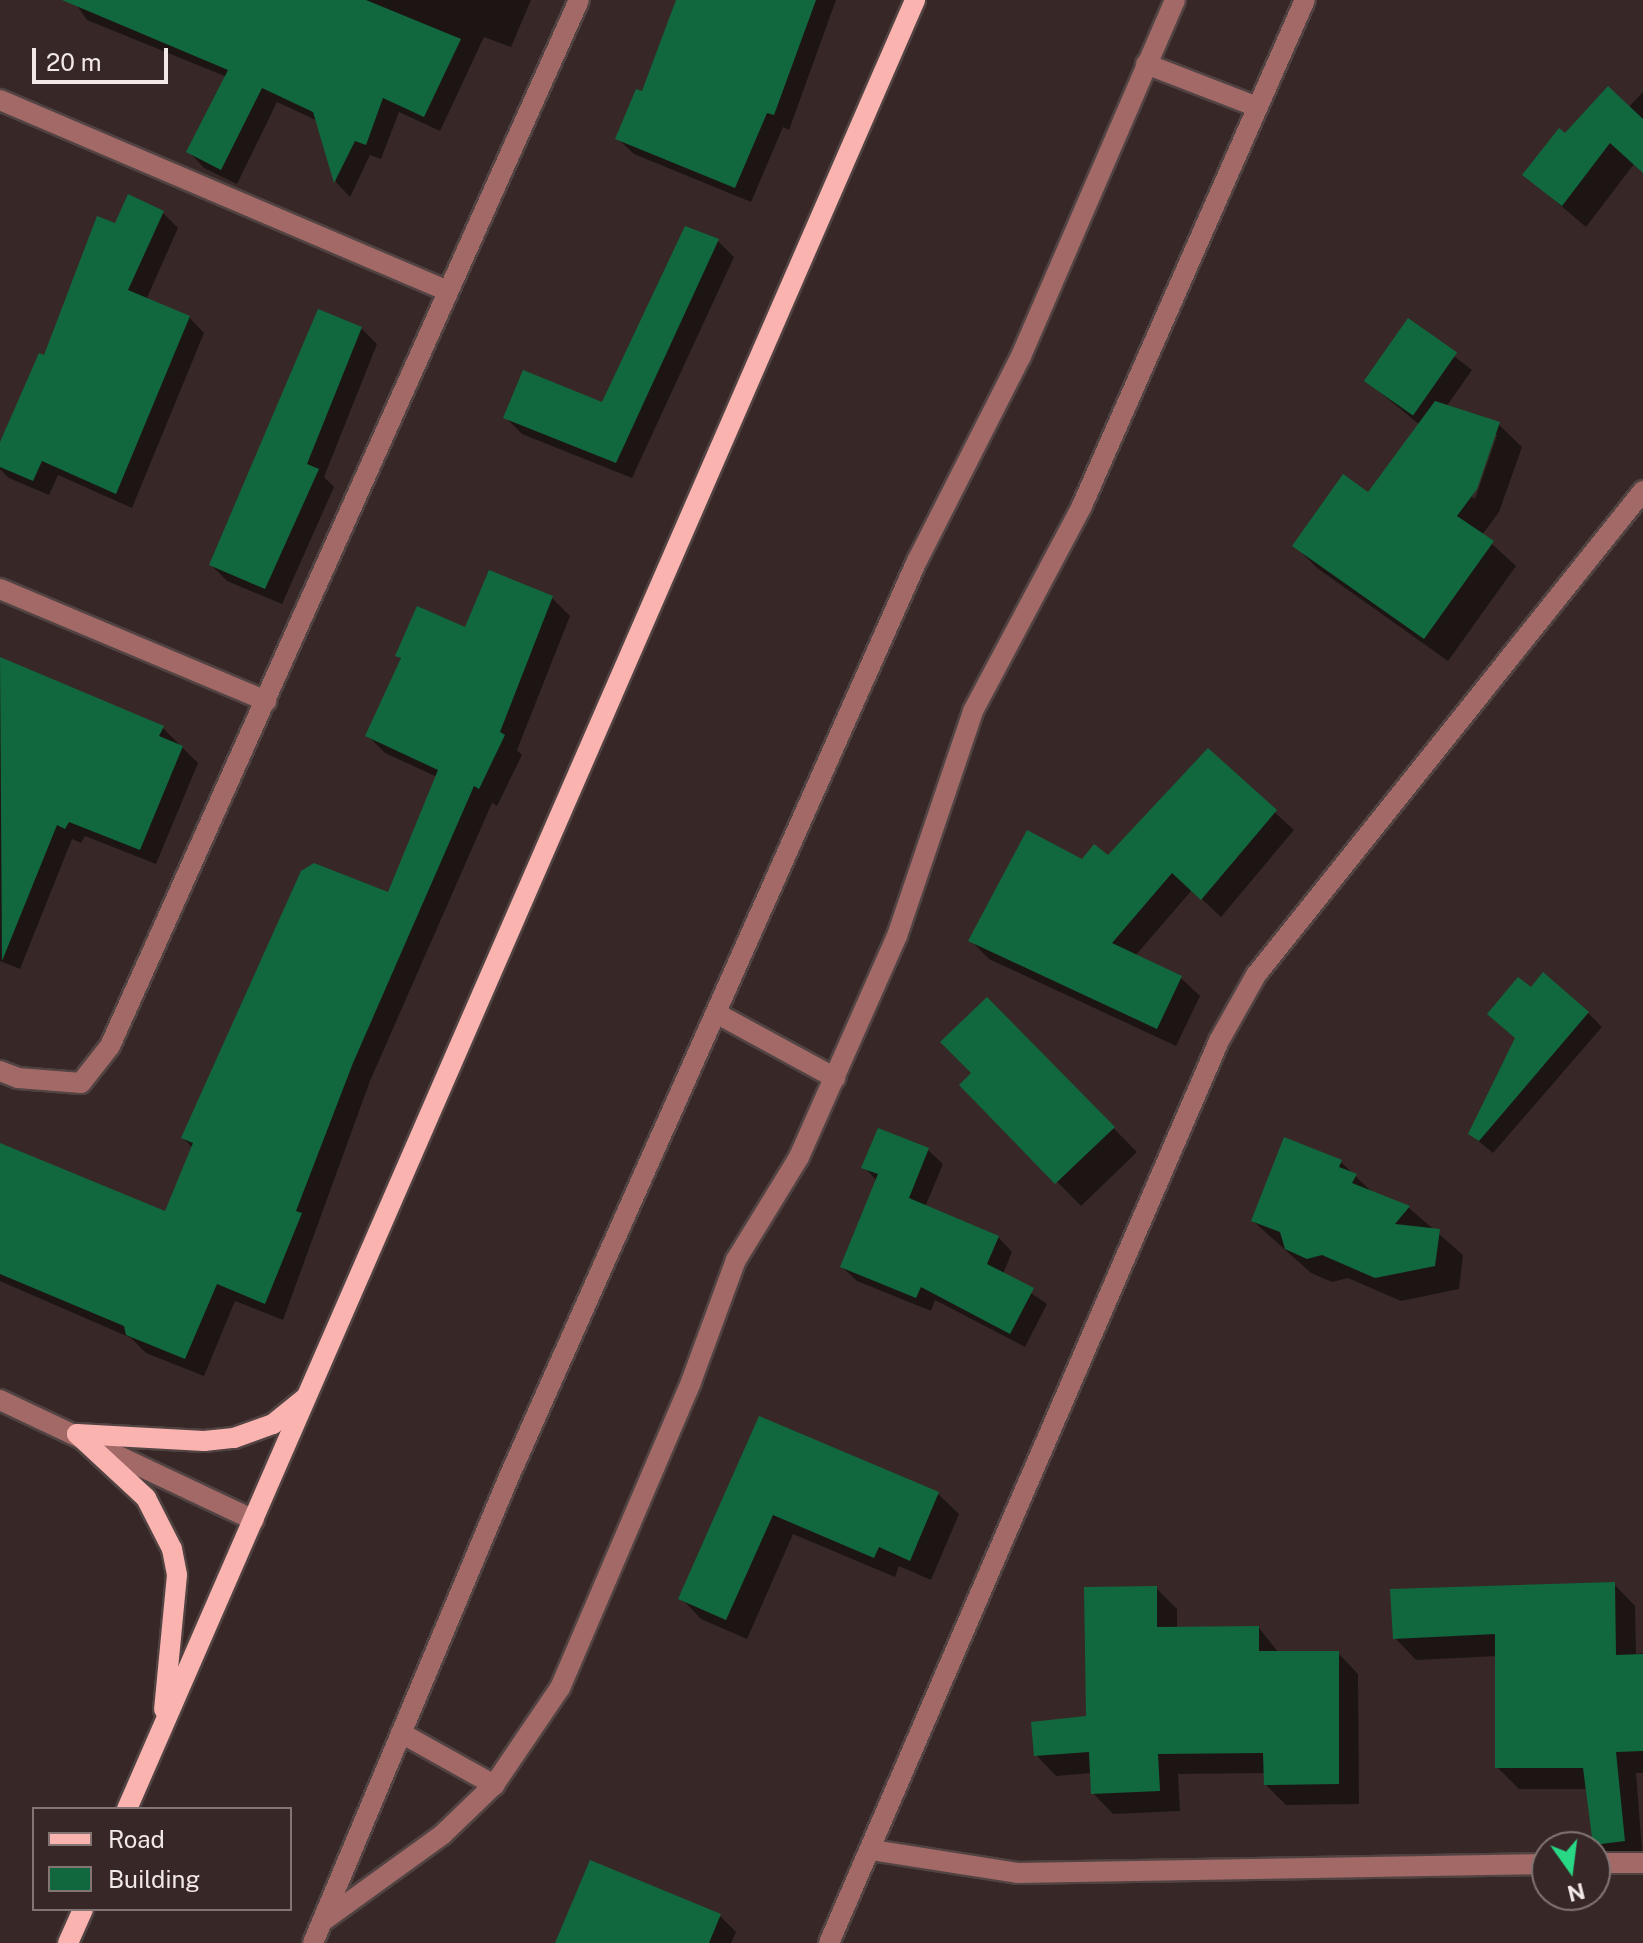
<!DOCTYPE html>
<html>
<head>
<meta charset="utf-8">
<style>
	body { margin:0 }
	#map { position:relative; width:1643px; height:1943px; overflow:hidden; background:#372827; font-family:"Public Sans",sans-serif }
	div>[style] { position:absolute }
	.shadow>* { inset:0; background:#0007 }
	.building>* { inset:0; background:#11683e; transform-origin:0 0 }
	.roads { filter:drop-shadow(2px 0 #514342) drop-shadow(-2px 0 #514342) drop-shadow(0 2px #514342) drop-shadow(0 -2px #514342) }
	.minor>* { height:20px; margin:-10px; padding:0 10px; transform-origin:10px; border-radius:10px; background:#a26967 }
	.major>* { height:20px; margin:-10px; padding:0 10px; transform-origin:10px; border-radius:10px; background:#fbb3b0 }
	span { translate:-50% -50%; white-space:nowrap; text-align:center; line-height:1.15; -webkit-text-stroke:7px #372827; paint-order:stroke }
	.legend { position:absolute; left:32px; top:1807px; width:260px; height:104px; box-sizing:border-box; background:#372827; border:2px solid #827574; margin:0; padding:10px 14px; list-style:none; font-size:24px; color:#f2e8e7 }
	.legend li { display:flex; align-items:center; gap:16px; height:40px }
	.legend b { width:40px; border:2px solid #827574 }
	.north { position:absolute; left:1531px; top:1831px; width:80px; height:80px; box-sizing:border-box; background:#372827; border:2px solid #827574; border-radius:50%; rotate:166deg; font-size:22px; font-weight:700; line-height:32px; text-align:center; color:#f2e8e7 }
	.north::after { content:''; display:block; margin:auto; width:28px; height:36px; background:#28d885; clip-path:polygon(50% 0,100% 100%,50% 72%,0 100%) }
	.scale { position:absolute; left:32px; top:48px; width:136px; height:36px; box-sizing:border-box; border:4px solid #f2e8e7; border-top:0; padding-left:10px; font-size:24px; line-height:28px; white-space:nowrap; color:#f2e8e7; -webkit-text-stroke:6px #372827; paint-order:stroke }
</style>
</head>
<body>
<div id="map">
	<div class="shadow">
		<i style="clip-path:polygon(73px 0,531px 0,511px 47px,484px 37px,440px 131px,399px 112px,381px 159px,370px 155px,350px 197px,336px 182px,318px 121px,277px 102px,237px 184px,204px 168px,189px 152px,227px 77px,87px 20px)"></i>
		<i style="clip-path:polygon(678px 0,836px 0,789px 130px,783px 127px,751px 202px,634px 154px,618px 139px,644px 94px)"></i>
		<i style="clip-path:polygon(1643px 92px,1643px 172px,1634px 164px,1586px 227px,1525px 175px,1565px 135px,1628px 108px)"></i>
		<i style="clip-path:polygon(163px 213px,178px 228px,146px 300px,189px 317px,204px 333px,132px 508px,58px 475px,49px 495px,9px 478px,0 469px,0 447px,116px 226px)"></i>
		<i style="clip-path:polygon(718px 241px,734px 257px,632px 478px,522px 434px,506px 418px,603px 404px)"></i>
		<i style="clip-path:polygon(evenodd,1408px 321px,1472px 370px,1446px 407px,1498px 424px,1522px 447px,1499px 512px,1482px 535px,1516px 566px,1448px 661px,1317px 568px,1294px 545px,1369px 494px,1420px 425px,1366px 381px,1408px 321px,1493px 435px,1497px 435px,1475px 499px,1472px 497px,1493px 435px)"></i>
		<i style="clip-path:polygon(361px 328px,377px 344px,324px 477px,334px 487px,282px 604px,227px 581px,211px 565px)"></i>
		<i style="clip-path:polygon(552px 598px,570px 616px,517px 750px,522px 755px,497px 806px,492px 803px,370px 1081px,283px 1320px,235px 1301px,204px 1376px,146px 1353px,131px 1338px,0 1281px,0 1145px,166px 1214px,193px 1148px,183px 1138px,389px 894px,437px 777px,385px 753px,367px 735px,402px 660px,398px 656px)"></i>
		<i style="clip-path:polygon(0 659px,163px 728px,198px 763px,156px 864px,85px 836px,81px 843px,72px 839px,20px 969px,0 961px)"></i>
		<i style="clip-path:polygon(1208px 751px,1294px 830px,1221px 917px,1192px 890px,1135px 956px,1181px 978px,1200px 996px,1176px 1046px,989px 959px,971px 941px,1082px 861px,1108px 858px)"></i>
		<i style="clip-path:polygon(1531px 990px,1588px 1013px,1602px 1027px,1493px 1153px,1470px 1134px,1517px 1039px)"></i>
		<i style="clip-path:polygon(987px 1000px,1137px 1152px,1081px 1206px,962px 1085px,974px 1073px)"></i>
		<i style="clip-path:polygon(928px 1150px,943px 1164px,925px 1207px,998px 1237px,1012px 1252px,1003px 1274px,1047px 1304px,1025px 1347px,935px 1300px,931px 1311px,857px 1281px,842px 1267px,877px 1181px,864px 1167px)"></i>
		<i style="clip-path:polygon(1341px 1162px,1374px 1194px,1409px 1208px,1463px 1255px,1459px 1289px,1401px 1301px,1348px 1278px,1332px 1282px,1311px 1273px,1253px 1221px)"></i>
		<i style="clip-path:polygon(760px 1418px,938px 1494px,959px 1514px,931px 1580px,899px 1566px,895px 1577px,793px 1534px,747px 1639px,701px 1619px,681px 1598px)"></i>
		<i style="clip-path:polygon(1614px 1584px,1635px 1606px,1636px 1654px,1643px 1653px,1643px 1773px,1636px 1773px,1643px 1863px,1616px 1866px,1595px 1844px,1588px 1789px,1519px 1789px,1497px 1767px,1497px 1656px,1416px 1660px,1395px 1638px)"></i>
		<i style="clip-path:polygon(1156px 1588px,1177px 1609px,1177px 1629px,1259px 1628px,1279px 1653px,1338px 1653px,1358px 1674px,1359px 1804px,1286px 1805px,1266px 1785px,1266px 1773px,1178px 1774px,1180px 1811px,1113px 1814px,1093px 1793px,1092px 1773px,1056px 1776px,1036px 1755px,1089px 1718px)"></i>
		<i style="clip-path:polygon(720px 1916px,736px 1932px,731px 1943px,555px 1943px)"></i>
	</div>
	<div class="building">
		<i style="clip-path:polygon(62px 0,366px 0,461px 39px,424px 117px,383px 98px,366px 145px,355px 141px,334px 183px,313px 112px,262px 88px,221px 170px,186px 152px,228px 70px)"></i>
		<i style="clip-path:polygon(676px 0,816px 0,774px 115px,767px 113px,735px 188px,615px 139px,636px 89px,642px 91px)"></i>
		<i style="clip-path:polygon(1608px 86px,1643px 119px,1643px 173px,1610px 143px,1562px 206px,1522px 175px,1559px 128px,1565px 133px)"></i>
		<i style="clip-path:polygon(128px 194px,164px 211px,128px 290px,190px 316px,116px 494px,42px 461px,33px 481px,0 467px,0 442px,39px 353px,44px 355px,97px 216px,115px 223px)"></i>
		<i style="clip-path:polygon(685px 226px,719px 239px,616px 463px,503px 418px,523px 370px,602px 402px)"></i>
		<i style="clip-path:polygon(318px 309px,362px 327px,307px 464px,319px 469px,265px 589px,209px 565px)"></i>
		<i style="left:1408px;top:318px;width:60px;height:77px;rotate:35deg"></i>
		<i style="clip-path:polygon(1435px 401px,1500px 422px,1477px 489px,1457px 516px,1494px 541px,1424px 639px,1292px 546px,1343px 474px,1368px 492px)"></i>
		<i style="clip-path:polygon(489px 570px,553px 596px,500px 732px,505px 735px,479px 789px,474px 786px,353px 1063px,296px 1211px,302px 1213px,265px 1304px,217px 1284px,185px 1359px,126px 1335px,124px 1326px,0 1274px,0 1143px,165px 1211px,193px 1143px,181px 1138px,301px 871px,314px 863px,388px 892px,438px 770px,365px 736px,401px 658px,395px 656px,417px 606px,465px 627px)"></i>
		<i style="clip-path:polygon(0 657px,164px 726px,159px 736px,183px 746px,140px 850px,69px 822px,65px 829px,57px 825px,2px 961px)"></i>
		<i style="clip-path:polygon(1208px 748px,1277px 810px,1201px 900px,1172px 873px,1112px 943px,1182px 976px,1157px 1029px,968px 941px,1027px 830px,1082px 859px,1094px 844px,1108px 855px)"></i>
		<i style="clip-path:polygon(1543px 972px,1589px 1012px,1479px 1141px,1468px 1134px,1515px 1038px,1487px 1014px,1518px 977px,1531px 987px)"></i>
		<i style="clip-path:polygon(987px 997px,1115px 1127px,1055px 1184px,959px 1085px,971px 1073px,940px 1042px)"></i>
		<i style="clip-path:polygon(878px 1128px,929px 1148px,909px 1198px,999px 1236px,987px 1264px,1034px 1288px,1010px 1334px,921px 1287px,916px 1298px,840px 1267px,878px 1174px,861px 1168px)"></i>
		<i style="clip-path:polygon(1284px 1137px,1342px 1160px,1339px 1167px,1357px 1174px,1352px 1183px,1410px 1206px,1395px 1224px,1440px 1229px,1435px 1266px,1375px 1278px,1322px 1255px,1307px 1259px,1285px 1249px,1280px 1232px,1251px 1221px)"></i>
		<i style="clip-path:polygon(759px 1416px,939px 1492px,910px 1561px,879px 1547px,874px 1558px,773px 1515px,726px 1620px,678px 1599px)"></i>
		<i style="clip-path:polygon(1615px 1582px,1616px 1655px,1643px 1654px,1643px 1751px,1616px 1752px,1625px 1841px,1593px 1845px,1583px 1768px,1495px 1768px,1495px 1634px,1393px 1639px,1390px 1589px)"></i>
		<i style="clip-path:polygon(1157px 1586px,1157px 1627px,1259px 1626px,1259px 1651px,1339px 1651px,1339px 1784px,1264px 1785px,1263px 1753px,1158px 1754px,1160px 1791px,1091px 1794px,1089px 1752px,1034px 1756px,1031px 1722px,1086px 1716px,1084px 1587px)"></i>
		<i style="clip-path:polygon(590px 1860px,721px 1914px,709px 1943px,555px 1943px)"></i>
	</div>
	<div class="roads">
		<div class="minor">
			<i style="left:1146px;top:64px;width:117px;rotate:21.1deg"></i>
			<i style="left:0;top:100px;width:487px;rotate:23.1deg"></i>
			<i style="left:0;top:589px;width:289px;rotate:22.8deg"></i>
			<i style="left:716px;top:1013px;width:136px;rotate:28.6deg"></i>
			<i style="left:0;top:1071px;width:19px;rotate:21deg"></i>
			<i style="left:18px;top:1078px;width:63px;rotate:4.5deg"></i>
			<i style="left:81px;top:1083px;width:47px;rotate:-51.9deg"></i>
			<i style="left:110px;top:1046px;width:1146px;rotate:-65.85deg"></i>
			<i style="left:0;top:1400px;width:281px;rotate:25.3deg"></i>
			<i style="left:401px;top:1733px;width:107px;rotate:29.2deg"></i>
			<i style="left:872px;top:1850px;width:147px;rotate:9deg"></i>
			<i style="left:1017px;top:1873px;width:530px;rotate:-0.97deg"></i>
			<i style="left:1595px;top:1863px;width:48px"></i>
			<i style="left:323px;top:1921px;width:147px;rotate:-35.9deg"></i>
			<i style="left:442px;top:1835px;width:72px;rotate:-43.9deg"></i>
			<i style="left:494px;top:1785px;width:117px;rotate:-55.8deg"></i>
			<i style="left:560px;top:1688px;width:333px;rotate:-66.8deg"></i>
			<i style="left:691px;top:1382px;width:130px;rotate:-69.8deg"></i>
			<i style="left:736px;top:1260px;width:121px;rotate:-58.5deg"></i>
			<i style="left:799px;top:1157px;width:242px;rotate:-66.1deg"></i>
			<i style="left:897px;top:936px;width:237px;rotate:-71.3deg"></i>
			<i style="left:973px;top:711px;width:230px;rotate:-62deg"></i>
			<i style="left:1081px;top:508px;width:555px;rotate:-66.21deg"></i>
			<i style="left:313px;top:1943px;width:503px;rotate:-67.2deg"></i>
			<i style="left:508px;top:1479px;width:1005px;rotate:-65.99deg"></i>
			<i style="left:917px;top:561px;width:230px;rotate:-63.1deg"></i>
			<i style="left:1021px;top:356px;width:388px;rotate:-66.6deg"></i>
			<i style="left:829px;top:1943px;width:983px;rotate:-66.62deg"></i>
			<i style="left:1219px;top:1041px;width:76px;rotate:-60.7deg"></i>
			<i style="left:1256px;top:975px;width:620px;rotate:-51.35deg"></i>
		</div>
		<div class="major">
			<i style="left:77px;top:1434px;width:94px;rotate:42.8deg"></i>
			<i style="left:146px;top:1498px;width:57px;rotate:63deg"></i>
			<i style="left:172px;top:1549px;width:26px;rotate:79deg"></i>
			<i style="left:177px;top:1575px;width:135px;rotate:95.5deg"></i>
			<i style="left:77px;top:1434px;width:127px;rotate:3.2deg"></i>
			<i style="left:204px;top:1441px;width:30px;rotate:-6deg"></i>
			<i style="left:234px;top:1438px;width:41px;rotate:-19.7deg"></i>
			<i style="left:273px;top:1424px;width:41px;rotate:-39.1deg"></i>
			<i style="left:127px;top:1809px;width:1973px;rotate:-66.46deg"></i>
			<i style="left:68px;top:1943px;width:37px;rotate:-66deg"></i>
		</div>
	</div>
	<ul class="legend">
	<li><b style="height:10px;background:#fbb3b0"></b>Road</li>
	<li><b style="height:22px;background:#11683e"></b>Building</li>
	</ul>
	<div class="north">N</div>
	<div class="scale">20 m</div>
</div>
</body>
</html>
